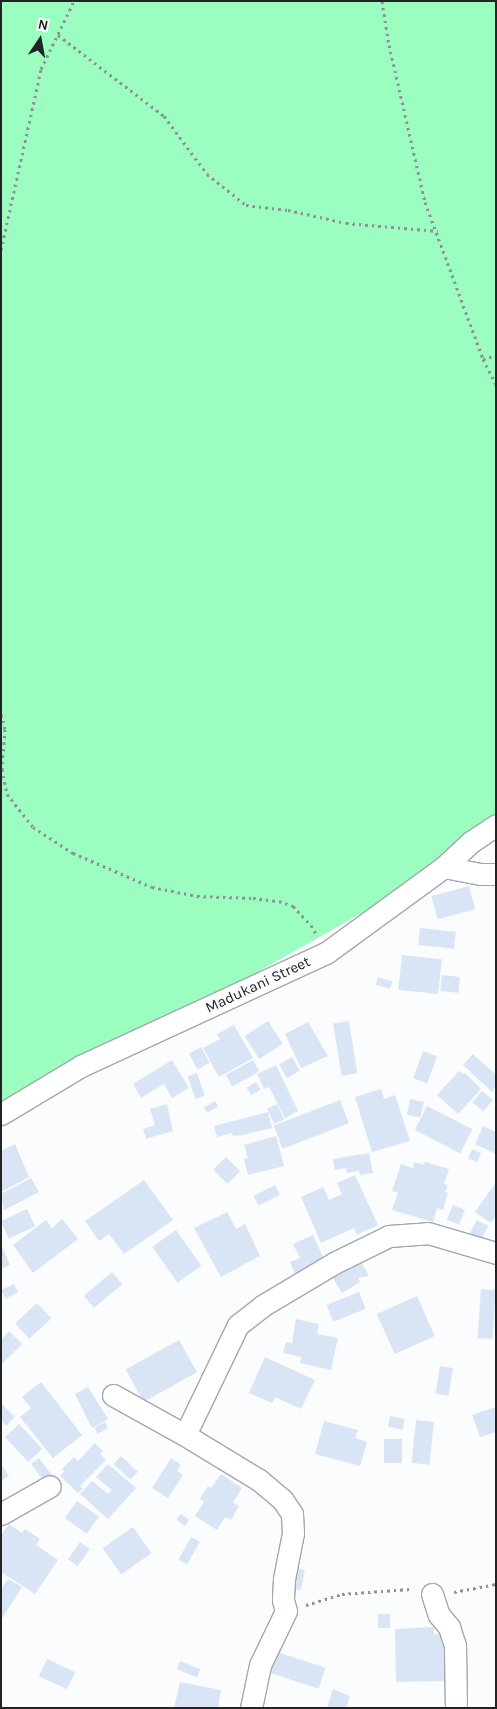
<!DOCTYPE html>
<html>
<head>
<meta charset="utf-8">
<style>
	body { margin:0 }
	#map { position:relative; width:497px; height:1709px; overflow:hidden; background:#fafcfe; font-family:Karla,sans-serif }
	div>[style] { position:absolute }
	.green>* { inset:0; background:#9bfdc0 }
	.building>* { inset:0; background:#d9e5f5; transform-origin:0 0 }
	.path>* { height:3px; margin-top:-1.5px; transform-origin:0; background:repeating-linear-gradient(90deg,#909193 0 2.5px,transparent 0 6.5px) }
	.roads { filter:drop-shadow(1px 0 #a4a7ab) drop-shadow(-1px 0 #a4a7ab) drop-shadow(0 1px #a4a7ab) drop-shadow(0 -1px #a4a7ab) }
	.street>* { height:21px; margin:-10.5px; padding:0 10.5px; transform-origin:10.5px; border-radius:10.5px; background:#fff }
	span { translate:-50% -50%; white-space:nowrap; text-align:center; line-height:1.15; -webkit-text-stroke:4.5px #fafcfe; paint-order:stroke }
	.street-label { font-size:15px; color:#222324 }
	.frame { position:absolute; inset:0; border:2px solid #222324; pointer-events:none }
	.north { position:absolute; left:15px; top:15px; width:50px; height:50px; -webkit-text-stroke:4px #fafcfe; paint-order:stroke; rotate:12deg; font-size:14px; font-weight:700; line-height:20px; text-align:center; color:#222324 }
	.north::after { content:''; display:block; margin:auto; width:18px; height:22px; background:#222324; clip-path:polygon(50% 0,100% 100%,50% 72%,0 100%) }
</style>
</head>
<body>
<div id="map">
	<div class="green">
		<i style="clip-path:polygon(1px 1px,496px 1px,496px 837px,1px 1117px)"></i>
	</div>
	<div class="building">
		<i style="left:469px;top:886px;width:24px;height:39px;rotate:75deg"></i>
		<i style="left:420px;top:928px;width:36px;height:17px;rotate:6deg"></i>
		<i style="left:402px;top:955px;width:40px;height:35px;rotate:6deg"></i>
		<i style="left:442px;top:975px;width:18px;height:16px;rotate:6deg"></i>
		<i style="left:378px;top:977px;width:15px;height:8px;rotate:16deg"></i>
		<i style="left:268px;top:1021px;width:27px;height:28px;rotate:57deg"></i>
		<i style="left:349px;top:1021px;width:53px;height:16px;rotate:81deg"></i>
		<i style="clip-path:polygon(308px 1022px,328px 1056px,301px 1068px,285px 1034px)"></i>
		<i style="clip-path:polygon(234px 1025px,253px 1058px,219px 1077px,203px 1048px,220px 1039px,217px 1034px)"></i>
		<i style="left:201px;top:1047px;width:18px;height:14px;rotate:61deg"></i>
		<i style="left:423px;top:1051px;width:15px;height:29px;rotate:20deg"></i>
		<i style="clip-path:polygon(473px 1054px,496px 1075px,496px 1087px,492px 1092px,463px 1065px)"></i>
		<i style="left:292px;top:1057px;width:16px;height:15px;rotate:60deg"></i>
		<i style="clip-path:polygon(172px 1060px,189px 1088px,172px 1098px,164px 1084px,141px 1098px,133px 1084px)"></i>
		<i style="left:253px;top:1060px;width:13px;height:31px;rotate:61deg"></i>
		<i style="clip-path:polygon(276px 1065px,298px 1111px,285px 1118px,269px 1087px,264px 1089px,257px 1074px)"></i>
		<i style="clip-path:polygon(459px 1071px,463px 1074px,465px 1073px,481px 1089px,458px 1114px,437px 1095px)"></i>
		<i style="left:197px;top:1073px;width:24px;height:10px;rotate:71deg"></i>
		<i style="left:256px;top:1082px;width:9px;height:11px;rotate:58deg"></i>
		<i style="clip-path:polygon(381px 1089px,384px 1099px,395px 1095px,410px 1141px,372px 1152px,355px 1097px)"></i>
		<i style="left:482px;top:1091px;width:14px;height:15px;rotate:39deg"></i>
		<i style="left:410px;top:1099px;width:14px;height:16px;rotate:12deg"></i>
		<i style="left:340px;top:1100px;width:25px;height:71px;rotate:69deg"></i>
		<i style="left:215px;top:1101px;width:6px;height:13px;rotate:59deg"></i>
		<i style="clip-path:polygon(167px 1104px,173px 1131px,146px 1139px,143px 1129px,155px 1125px,150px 1109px)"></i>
		<i style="left:277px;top:1104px;width:17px;height:11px;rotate:65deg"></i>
		<i style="left:427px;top:1106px;width:51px;height:27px;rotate:27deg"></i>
		<i style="clip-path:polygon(268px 1112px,272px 1128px,243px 1135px,233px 1136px,232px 1133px,217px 1137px,214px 1126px)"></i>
		<i style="clip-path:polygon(483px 1126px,496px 1132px,496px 1154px,475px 1144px)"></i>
		<i style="clip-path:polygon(276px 1136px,284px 1166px,248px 1175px,244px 1159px,248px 1158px,244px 1145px)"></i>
		<i style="clip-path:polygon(15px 1144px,29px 1177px,1px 1192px,1px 1151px)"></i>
		<i style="left:472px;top:1149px;width:10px;height:10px;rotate:24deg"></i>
		<i style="clip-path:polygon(369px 1153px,373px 1173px,360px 1175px,359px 1171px,347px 1173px,346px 1168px,335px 1170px,333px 1159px)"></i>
		<i style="left:226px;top:1157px;width:20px;height:18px;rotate:45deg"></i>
		<i style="clip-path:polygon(414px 1162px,424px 1165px,425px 1162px,449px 1169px,444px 1184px,448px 1185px,445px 1192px,448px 1193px,443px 1210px,437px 1208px,433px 1222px,392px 1210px,398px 1193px,392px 1191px,401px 1164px,413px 1168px)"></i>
		<i style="clip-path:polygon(355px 1175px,378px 1225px,357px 1235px,354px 1228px,321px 1243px,301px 1197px,323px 1187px,329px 1200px,342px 1194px,337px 1183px)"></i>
		<i style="clip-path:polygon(31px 1178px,39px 1192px,4px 1210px,1px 1194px)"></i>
		<i style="clip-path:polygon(144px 1180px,173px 1220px,124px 1254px,109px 1234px,99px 1241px,85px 1221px)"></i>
		<i style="clip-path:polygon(496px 1182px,496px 1216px,491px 1223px,475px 1212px)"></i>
		<i style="left:275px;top:1185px;width:11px;height:24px;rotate:63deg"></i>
		<i style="left:453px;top:1205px;width:13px;height:16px;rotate:23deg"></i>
		<i style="left:27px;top:1209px;width:19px;height:29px;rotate:65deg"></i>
		<i style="clip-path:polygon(227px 1212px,236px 1229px,245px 1224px,260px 1256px,221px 1277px,194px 1228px)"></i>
		<i style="clip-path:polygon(62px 1219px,78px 1239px,33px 1273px,13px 1245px,46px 1220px,52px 1228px)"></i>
		<i style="left:477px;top:1220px;width:13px;height:18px;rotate:29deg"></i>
		<i style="left:176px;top:1230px;width:44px;height:29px;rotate:55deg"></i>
		<i style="clip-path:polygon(313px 1235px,326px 1264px,297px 1278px,290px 1262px,300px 1258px,293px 1244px)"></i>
		<i style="clip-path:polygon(1px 1244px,10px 1265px,1px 1269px)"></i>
		<i style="clip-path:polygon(361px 1262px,369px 1276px,358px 1278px,360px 1282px,342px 1293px,333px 1278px)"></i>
		<i style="left:112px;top:1272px;width:16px;height:37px;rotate:50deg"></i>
		<i style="clip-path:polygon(14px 1284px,18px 1292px,6px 1299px,1px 1290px)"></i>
		<i style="left:481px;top:1289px;width:15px;height:49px;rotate:4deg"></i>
		<i style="left:359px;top:1292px;width:18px;height:35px;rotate:68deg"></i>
		<i style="left:417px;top:1296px;width:44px;height:44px;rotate:66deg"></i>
		<i style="left:37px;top:1303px;width:21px;height:30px;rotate:47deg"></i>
		<i style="clip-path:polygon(296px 1319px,319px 1324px,317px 1334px,338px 1338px,331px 1370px,300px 1363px,301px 1357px,283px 1353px,286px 1342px,292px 1343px)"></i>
		<i style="clip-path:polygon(9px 1331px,22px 1344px,1px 1365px,1px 1340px)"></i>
		<i style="left:179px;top:1340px;width:37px;height:61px;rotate:61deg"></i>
		<i style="clip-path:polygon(265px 1357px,315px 1380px,301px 1409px,275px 1397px,272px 1403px,249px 1393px)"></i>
		<i style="left:440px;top:1366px;width:13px;height:28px;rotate:9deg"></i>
		<i style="clip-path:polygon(41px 1382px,82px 1435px,53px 1458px,20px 1417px,31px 1408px,22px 1397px)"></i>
		<i style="clip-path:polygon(88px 1387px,108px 1419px,92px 1428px,75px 1394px)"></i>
		<i style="clip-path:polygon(1px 1403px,15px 1417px,6px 1426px,1px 1420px)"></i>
		<i style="clip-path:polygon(496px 1407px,496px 1432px,480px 1437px,472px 1415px)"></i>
		<i style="left:390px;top:1416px;width:15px;height:11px;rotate:11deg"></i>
		<i style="left:416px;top:1420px;width:18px;height:43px;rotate:6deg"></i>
		<i style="clip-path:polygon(324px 1421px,358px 1430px,355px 1438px,367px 1442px,360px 1466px,315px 1454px)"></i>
		<i style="left:105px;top:1422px;width:7px;height:12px;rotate:63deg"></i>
		<i style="left:19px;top:1424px;width:34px;height:19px;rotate:47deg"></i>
		<i style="left:384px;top:1439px;width:18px;height:24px"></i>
		<i style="clip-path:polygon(95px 1443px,103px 1451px,100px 1454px,106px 1460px,80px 1486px,83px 1489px,78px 1493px,60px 1476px,64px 1471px,62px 1469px,74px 1457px,78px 1461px)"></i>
		<i style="left:121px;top:1456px;width:23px;height:11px;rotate:43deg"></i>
		<i style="left:39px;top:1458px;width:21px;height:10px;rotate:53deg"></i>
		<i style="clip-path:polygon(171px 1458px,181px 1465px,177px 1471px,183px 1475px,168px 1498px,152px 1488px)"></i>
		<i style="clip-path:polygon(1px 1464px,9px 1476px,1px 1481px)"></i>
		<i style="clip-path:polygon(108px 1464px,136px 1488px,108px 1519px,80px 1494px,92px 1481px,108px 1494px,112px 1490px,96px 1477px)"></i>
		<i style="clip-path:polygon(221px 1474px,242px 1488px,233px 1502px,239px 1506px,231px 1520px,225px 1517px,217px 1530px,195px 1516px,204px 1502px,200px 1499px,208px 1486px,211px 1488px)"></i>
		<i style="left:77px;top:1501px;width:27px;height:21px;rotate:36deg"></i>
		<i style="clip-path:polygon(181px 1514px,189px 1520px,185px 1526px,176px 1519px)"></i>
		<i style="clip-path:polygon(9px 1524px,22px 1533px,25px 1529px,40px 1539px,36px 1545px,58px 1560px,35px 1594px,1px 1572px,1px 1535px)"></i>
		<i style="left:133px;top:1527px;width:32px;height:37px;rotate:55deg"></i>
		<i style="left:191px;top:1537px;width:10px;height:26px;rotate:29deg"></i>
		<i style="left:80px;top:1542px;width:12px;height:21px;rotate:35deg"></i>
		<i style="left:295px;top:1568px;width:10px;height:21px;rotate:11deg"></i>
		<i style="clip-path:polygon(8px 1579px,22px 1587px,1px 1620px,1px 1589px)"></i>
		<i style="left:378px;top:1614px;width:12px;height:14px"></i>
		<i style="clip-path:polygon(434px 1627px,434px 1634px,447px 1633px,449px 1681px,396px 1682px,395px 1629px)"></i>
		<i style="left:277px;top:1652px;width:51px;height:22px;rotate:18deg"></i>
		<i style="left:47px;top:1659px;width:31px;height:19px;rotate:25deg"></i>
		<i style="left:180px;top:1661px;width:22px;height:9px;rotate:22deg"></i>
		<i style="clip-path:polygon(180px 1682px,221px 1690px,218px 1708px,174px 1708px)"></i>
		<i style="clip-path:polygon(333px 1689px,350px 1696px,346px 1708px,327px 1708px)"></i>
	</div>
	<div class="path">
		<i style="left:382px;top:1px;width:45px;rotate:81deg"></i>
		<i style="left:389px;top:45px;width:161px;rotate:77.1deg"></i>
		<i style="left:425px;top:202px;width:167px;rotate:69.7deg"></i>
		<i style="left:483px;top:359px;width:29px;rotate:63deg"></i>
		<i style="left:58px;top:35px;width:133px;rotate:37.4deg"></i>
		<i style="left:164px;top:116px;width:72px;rotate:53.4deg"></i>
		<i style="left:207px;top:174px;width:50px;rotate:38.5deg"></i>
		<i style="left:246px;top:205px;width:42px;rotate:6.8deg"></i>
		<i style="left:288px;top:210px;width:59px;rotate:12.6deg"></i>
		<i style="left:346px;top:223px;width:92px;rotate:5deg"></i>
		<i style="left:1px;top:250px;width:185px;rotate:-77.5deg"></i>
		<i style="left:41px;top:69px;width:76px;rotate:-64.1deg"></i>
		<i style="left:483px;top:359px;width:14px;rotate:-17deg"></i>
		<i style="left:1px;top:714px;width:16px;rotate:75deg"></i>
		<i style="left:5px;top:729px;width:40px;rotate:94.3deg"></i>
		<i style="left:2px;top:769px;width:25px;rotate:79deg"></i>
		<i style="left:7px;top:794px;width:42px;rotate:51.8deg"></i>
		<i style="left:33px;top:827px;width:48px;rotate:33deg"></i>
		<i style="left:73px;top:853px;width:86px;rotate:23.3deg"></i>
		<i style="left:152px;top:887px;width:46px;rotate:11.3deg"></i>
		<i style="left:197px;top:896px;width:56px;rotate:2deg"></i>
		<i style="left:253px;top:898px;width:26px;rotate:7deg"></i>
		<i style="left:279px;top:901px;width:15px;rotate:20deg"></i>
		<i style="left:293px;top:906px;width:26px;rotate:47deg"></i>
		<i style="left:311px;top:925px;width:10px;rotate:61deg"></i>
		<i style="left:454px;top:1592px;width:43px;rotate:-10.8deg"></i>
		<i style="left:306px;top:1605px;width:38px;rotate:-17deg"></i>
		<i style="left:342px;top:1594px;width:68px;rotate:-4.2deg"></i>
	</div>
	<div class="roads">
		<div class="street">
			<i style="left:444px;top:867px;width:37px;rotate:11deg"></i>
			<i style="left:480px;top:874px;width:16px"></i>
			<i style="left:1px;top:1114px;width:93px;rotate:-31deg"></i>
			<i style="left:81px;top:1066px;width:270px;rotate:-24.8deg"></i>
			<i style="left:326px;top:953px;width:146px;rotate:-36.1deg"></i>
			<i style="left:444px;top:867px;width:37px;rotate:-43deg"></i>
			<i style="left:471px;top:842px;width:30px;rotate:-34deg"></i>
			<i style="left:113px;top:1395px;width:82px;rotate:29.1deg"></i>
			<i style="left:185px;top:1435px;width:87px;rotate:31.3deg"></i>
			<i style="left:259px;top:1480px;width:30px;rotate:40deg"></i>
			<i style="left:282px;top:1499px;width:18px;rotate:56deg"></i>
			<i style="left:292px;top:1514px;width:19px;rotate:87deg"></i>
			<i style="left:293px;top:1533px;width:47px;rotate:101.1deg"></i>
			<i style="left:284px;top:1579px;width:21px;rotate:93deg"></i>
			<i style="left:283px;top:1600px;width:11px;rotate:75deg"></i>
			<i style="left:286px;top:1611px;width:60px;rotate:115.7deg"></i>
			<i style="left:260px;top:1665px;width:44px;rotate:101.8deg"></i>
			<i style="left:185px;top:1435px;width:122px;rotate:-64.3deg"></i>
			<i style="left:238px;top:1325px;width:31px;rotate:-38deg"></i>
			<i style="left:262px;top:1306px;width:84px;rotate:-30.8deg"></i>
			<i style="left:334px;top:1263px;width:61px;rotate:-26.1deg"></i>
			<i style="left:389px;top:1236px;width:39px;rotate:-4deg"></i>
			<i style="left:428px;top:1233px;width:71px;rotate:16.4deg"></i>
			<i style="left:1px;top:1514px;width:56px;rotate:-29.7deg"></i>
			<i style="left:432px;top:1594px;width:22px;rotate:72deg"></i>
			<i style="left:439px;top:1615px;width:16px;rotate:50deg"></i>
			<i style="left:449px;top:1627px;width:19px;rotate:72deg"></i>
			<i style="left:455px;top:1645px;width:63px;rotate:89.1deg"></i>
		</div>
	</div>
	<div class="street-label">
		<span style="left:258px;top:985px;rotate:-25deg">Madukani Street</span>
	</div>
	<div class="frame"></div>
	<div class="north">N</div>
</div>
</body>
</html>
